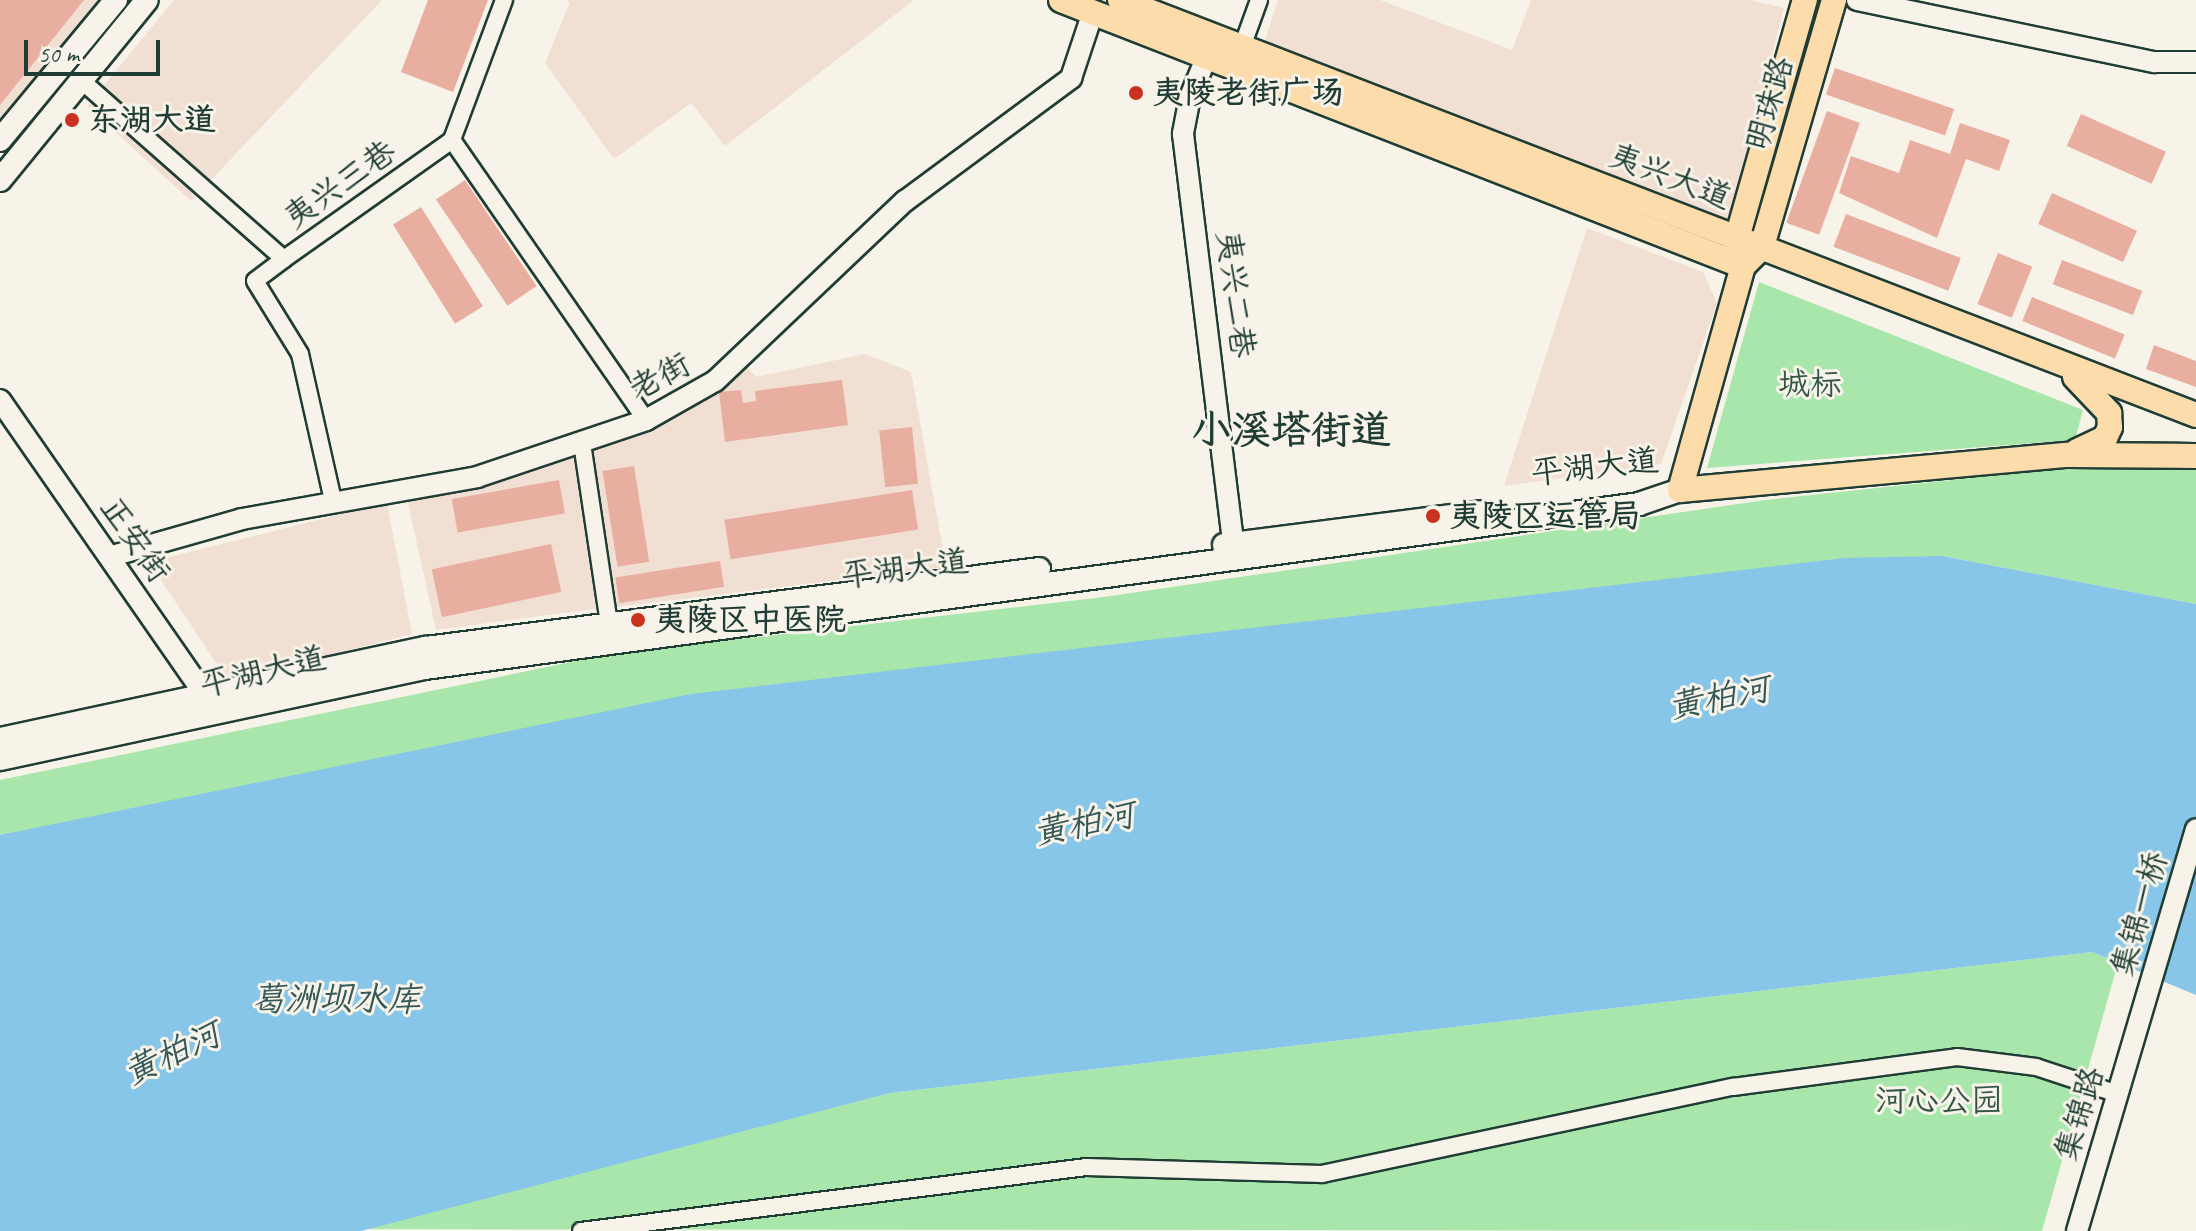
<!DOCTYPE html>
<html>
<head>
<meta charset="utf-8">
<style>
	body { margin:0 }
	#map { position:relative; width:2196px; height:1231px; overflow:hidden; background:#f7f3e8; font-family:Caveat,"LXGW WenKai TC",sans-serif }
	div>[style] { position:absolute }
	.built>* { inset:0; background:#f2dfd3 }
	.green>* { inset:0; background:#a8e6ac }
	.water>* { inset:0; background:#87c6e8 }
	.building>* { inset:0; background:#e8afa1; transform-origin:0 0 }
	.roads { filter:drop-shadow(2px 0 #1f3d34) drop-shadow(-2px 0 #1f3d34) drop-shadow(0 2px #1f3d34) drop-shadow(0 -2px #1f3d34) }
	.minor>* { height:16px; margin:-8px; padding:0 8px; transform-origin:8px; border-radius:8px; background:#f7f3e8 }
	.tertiary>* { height:20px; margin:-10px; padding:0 10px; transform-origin:10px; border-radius:10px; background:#f7f3e8 }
	.secondary>* { height:22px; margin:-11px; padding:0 11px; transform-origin:11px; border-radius:11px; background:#f7f3e8 }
	.primary>* { height:24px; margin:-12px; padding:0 12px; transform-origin:12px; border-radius:12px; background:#fddcac }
	.dots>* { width:22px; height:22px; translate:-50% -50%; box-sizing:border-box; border:4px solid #f7f3e8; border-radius:50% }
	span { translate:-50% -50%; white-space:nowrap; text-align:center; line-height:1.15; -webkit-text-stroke:6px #f7f3e8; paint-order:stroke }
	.poi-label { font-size:32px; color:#1f3d34; font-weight:700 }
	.left { translate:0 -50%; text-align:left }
	.street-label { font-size:32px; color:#1f3d34 }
	.park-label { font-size:32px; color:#345646 }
	.water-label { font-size:34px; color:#345858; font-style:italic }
	.district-label { font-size:40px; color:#1f3d34; font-weight:700 }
	.scale { position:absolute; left:24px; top:40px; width:136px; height:36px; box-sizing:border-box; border:4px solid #1f3d34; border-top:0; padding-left:10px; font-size:24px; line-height:28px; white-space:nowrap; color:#1f3d34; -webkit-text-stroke:6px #f7f3e8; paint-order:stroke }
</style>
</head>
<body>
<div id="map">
	<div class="built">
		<i style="clip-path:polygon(0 0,101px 0,0 122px)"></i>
		<i style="clip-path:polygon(174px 0,382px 0,191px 201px,87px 106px)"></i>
		<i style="clip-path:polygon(566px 0,914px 0,725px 146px,691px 103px,614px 159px,545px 63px,570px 2px)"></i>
		<i style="clip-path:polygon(1278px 0,1380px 0,1512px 50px,1531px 0,1750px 0,1784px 8px,1729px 220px,1264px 43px)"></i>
		<i style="clip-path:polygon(1587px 228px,1703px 272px,1717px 303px,1661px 464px,1504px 486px)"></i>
		<i style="clip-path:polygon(865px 354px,911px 372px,946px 567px,616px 607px,591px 450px,652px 424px,744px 363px,756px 377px)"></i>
		<i style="clip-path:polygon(576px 454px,600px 608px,436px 630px,407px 498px)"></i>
		<i style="clip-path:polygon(387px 503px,412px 634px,228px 681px,149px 562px)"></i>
	</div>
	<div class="green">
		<i style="clip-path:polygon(1759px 282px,2083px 410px,2075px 440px,1707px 468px)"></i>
		<i style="clip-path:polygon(2111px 463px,2196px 469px,2196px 604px,1942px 556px,0 835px,0 780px,610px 654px,1104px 597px,1765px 500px)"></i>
		<i style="clip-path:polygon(2092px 952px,2118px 963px,2042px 1231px,361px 1229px,890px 1093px)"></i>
	</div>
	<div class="water">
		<i style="clip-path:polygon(1942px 556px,2196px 604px,2196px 995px,2092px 952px,890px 1093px,361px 1231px,0 1231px,0 835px,691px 694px,1844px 558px)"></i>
	</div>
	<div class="building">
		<i style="clip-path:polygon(0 0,84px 0,0 105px)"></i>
		<i style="clip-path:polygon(428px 0,488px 0,453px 92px,401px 72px)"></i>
		<i style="left:1835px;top:68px;width:126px;height:28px;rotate:19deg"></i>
		<i style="left:1827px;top:111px;width:35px;height:119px;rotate:20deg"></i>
		<i style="left:2081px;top:114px;width:93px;height:35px;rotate:24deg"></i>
		<i style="clip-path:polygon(1960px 123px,2010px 140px,1999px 171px,1966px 159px,1937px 238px,1839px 193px,1851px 156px,1899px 173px,1910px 140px,1950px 154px)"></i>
		<i style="left:465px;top:180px;width:128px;height:35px;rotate:56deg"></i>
		<i style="left:2052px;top:193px;width:93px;height:34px;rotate:24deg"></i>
		<i style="left:421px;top:207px;width:117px;height:33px;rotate:58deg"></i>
		<i style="left:1846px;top:214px;width:123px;height:35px;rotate:21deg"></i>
		<i style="left:1998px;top:253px;width:37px;height:55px;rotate:22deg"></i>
		<i style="left:2062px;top:260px;width:86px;height:26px;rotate:21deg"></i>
		<i style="left:2032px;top:297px;width:100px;height:26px;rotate:22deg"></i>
		<i style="clip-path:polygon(2154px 345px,2196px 361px,2196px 387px,2146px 369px)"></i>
		<i style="clip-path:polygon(842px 380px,848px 425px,725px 442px,719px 392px,741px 390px,743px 403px,756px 401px,755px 391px)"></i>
		<i style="left:912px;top:427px;width:57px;height:33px;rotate:84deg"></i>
		<i style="left:634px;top:466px;width:97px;height:32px;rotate:81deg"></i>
		<i style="left:559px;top:480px;width:34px;height:109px;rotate:80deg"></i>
		<i style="left:912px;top:490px;width:40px;height:190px;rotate:81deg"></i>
		<i style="left:551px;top:544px;width:49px;height:122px;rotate:78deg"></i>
		<i style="left:720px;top:561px;width:26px;height:106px;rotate:81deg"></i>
	</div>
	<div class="roads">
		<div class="minor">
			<i style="left:504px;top:0;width:149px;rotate:110.4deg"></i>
			<i style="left:452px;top:140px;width:341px;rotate:55.3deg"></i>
			<i style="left:1242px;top:47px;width:50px;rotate:-70.1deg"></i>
			<i style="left:82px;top:81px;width:269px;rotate:41.4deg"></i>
			<i style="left:284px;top:259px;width:206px;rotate:-35.3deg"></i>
			<i style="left:284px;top:259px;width:36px;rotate:143deg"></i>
			<i style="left:255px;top:281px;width:86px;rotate:58.3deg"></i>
			<i style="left:300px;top:354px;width:151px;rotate:77.3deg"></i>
			<i style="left:582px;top:443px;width:183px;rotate:81.5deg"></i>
			<i style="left:581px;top:1231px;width:509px;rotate:-7.22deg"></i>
			<i style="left:1086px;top:1167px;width:236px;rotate:1.7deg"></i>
			<i style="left:1322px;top:1174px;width:420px;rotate:-12deg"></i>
			<i style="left:1733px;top:1087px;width:226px;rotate:-7.6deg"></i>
			<i style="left:1957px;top:1057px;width:80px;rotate:7.2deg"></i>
			<i style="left:2036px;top:1067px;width:86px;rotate:18.2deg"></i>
		</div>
		<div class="tertiary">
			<i style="left:1857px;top:0;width:304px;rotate:11.8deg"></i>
			<i style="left:2155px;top:62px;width:41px"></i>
			<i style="left:1207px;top:56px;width:44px;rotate:112.5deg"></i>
			<i style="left:1190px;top:97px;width:38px;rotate:101deg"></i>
			<i style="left:1183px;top:134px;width:413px;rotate:83deg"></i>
			<i style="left:0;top:400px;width:375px;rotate:55.2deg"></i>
			<i style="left:112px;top:556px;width:135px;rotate:-15.9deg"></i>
			<i style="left:242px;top:519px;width:239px;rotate:-10.1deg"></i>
			<i style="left:477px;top:477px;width:178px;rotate:-18.6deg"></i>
			<i style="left:646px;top:420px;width:79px;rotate:-29.5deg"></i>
			<i style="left:715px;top:381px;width:262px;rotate:-43.5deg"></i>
			<i style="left:905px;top:201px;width:207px;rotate:-36.5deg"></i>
			<i style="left:1071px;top:78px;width:70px;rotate:-71.6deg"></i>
			<i style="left:2077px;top:1231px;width:419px;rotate:-73.5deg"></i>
		</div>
		<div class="secondary">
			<i style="left:0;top:140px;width:182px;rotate:-50.4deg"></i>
			<i style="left:0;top:180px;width:232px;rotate:-50.8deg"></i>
			<i style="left:1224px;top:545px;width:258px;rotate:-7.3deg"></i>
			<i style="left:0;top:739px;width:436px;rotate:-12.1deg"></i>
			<i style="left:426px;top:648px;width:618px;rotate:-7.34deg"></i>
			<i style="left:0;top:759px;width:435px;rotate:-12.1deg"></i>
			<i style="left:425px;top:668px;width:1225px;rotate:-7.69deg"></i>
			<i style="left:1639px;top:504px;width:43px;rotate:-18.9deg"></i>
		</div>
		<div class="primary">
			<i style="left:1061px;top:0;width:732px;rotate:21.31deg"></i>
			<i style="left:1120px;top:0;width:1153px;rotate:21.09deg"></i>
			<i style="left:1834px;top:0;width:257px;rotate:106.3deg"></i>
			<i style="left:1762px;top:247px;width:27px;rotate:135deg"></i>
			<i style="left:1743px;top:266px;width:233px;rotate:105.7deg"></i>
			<i style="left:1680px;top:490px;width:389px;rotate:-5.2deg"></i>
			<i style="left:2067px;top:455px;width:129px;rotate:0.4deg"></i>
			<i style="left:1740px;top:252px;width:14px;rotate:-102deg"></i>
			<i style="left:1737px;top:238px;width:248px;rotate:-74.1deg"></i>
			<i style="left:2075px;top:377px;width:50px;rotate:46.6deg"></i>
			<i style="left:2109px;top:413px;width:14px;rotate:86deg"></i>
			<i style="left:2110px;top:427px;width:12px;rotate:114deg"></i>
			<i style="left:2105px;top:438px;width:31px;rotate:155deg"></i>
		</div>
	</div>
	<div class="dots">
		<i style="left:1136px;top:93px;background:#c8321e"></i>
		<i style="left:72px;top:120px;background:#c8321e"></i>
		<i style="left:1433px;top:516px;background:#c8321e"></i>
		<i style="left:638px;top:620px;background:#c8321e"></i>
	</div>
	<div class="poi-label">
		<span class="left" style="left:1152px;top:93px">夷陵老街广场</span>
		<span class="left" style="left:88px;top:120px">东湖大道</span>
		<span class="left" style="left:1449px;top:516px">夷陵区运管局</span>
		<span class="left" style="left:654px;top:620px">夷陵区中医院</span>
	</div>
	<div class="street-label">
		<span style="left:1770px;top:104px;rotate:-74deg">明珠路</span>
		<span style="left:1670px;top:177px;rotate:21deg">夷兴大道</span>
		<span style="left:340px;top:185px;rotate:-35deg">夷兴三巷</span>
		<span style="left:1235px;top:294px;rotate:83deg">夷兴二巷</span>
		<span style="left:660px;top:377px;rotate:-28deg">老街</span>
		<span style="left:1595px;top:467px;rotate:-6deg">平湖大道</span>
		<span style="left:135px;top:540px;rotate:55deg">正安街</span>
		<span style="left:905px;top:569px;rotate:-7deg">平湖大道</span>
		<span style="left:263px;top:672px;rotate:-13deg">平湖大道</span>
		<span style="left:2140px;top:914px;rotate:-74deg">集锦一桥</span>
		<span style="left:2080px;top:1114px;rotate:-73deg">集锦路</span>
	</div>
	<div class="park-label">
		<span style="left:1810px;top:384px">城标</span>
		<span style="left:1939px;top:1101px">河心公园</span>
	</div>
	<div class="water-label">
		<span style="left:1719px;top:697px;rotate:-11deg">黄柏河</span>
		<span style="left:1084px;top:823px;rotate:-11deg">黄柏河</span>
		<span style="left:336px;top:999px">葛洲坝水库</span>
		<span style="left:172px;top:1053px;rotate:-25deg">黄柏河</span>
	</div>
	<div class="district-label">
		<span style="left:1291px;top:430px">小溪塔街道</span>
	</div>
	<div class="scale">50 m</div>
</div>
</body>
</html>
